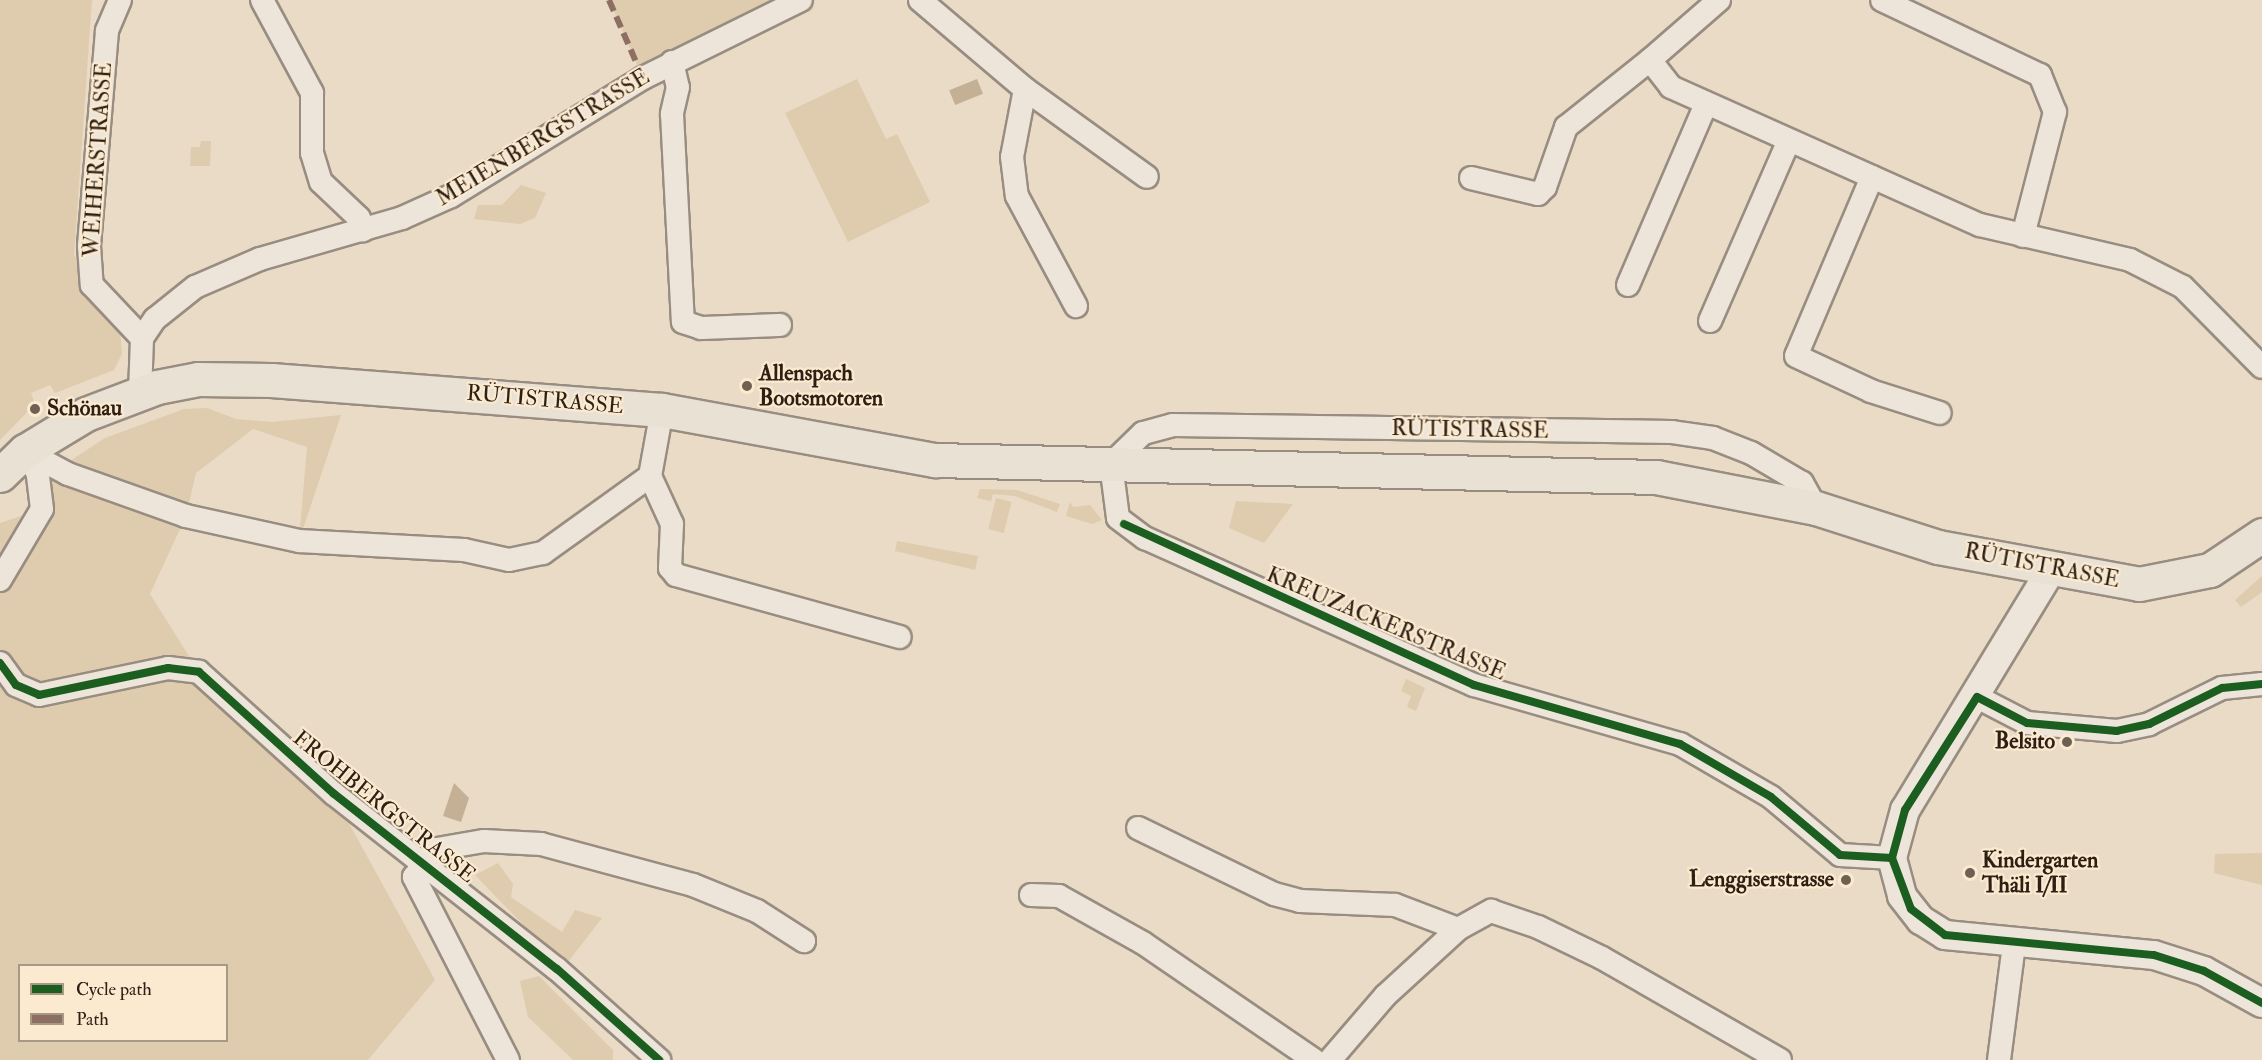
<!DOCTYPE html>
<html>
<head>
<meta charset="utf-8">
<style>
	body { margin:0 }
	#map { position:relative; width:2262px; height:1060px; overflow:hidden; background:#eadbc6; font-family:"IM FELL Double Pica",serif }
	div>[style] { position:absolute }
	.green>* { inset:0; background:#dfcbae; transform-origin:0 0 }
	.water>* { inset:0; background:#c4b094; transform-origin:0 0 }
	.roads { filter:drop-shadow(2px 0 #988d80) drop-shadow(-2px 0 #988d80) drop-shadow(0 2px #988d80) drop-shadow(0 -2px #988d80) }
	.minor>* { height:22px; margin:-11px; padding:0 11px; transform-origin:11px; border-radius:11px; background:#ede5da }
	.tertiary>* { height:28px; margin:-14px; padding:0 14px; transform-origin:14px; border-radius:14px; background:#ede5da }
	.primary>* { height:33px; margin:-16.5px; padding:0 16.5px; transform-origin:16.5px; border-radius:16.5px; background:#e9e1d4 }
	.quiet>* { height:6px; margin-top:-3px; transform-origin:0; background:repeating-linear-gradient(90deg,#8d6e63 0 12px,transparent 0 18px) }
	.cycleway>* { height:8px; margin:-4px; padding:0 4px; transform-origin:4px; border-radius:4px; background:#1b5e20 }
	.dots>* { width:16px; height:16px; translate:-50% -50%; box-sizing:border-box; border:3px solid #fbead0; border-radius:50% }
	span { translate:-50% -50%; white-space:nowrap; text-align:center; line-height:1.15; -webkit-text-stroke:4.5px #fbead0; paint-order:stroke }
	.street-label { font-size:22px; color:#2c1f13 }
	.poi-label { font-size:22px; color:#2c1f13; font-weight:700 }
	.left { translate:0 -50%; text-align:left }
	.right { translate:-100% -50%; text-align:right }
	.legend { position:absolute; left:18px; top:964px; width:210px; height:78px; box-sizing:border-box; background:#fbead0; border:2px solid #a89984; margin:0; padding:8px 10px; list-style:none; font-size:18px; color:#2c1f13 }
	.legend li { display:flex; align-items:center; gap:12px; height:30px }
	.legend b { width:30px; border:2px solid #a89984 }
</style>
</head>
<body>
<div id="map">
	<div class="green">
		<i style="clip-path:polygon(0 0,92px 0,74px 255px,92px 285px,80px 288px,120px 328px,122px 354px,114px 370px,55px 393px,50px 385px,31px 393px,35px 404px,0 440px)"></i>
		<i style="clip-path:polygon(609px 0,801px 0,643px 78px)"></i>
		<i style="clip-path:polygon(857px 79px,886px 139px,897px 134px,930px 202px,848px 242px,785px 113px)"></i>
		<i style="clip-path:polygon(201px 141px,211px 141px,210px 166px,190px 166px,191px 147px,200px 147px)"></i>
		<i style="clip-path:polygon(521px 185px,546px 193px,535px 218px,520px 224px,474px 219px,478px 205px,502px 205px)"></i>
		<i style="clip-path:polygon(evenodd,207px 408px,236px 419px,272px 422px,341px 415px,299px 541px,307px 447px,253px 429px,196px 473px,186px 516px,150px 594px,199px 672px,345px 816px,435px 980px,368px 1060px,0 1060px,0 523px,42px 509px,50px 474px,105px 438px,184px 409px,207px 408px,20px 966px,226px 966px,226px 1040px,20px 1040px,20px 966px)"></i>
		<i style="clip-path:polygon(980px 489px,1017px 490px,1060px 504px,1057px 512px,1015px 496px,993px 494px,991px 501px,977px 498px)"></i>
		<i style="left:996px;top:498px;width:16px;height:32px;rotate:14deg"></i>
		<i style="clip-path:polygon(1236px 501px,1293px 504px,1264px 543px,1229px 528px)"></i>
		<i style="clip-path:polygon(1070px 502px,1073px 507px,1090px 505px,1102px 520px,1092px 524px,1066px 516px)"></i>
		<i style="clip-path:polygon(897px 541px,978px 556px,975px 570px,895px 551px)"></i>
		<i style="clip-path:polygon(2262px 576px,2262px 592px,2241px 607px,2235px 600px)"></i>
		<i style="clip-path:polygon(1406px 679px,1425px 688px,1416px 711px,1407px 707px,1411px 696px,1401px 691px)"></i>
		<i style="clip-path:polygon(2262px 853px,2262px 885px,2214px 873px,2215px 854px)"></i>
		<i style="clip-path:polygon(498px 863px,513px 884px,511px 897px,562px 932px,575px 910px,602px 918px,564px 967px,475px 875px)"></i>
		<i style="clip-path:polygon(539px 976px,613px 1050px,613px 1060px,573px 1060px,528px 1017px,520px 981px)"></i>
	</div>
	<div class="water">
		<i style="left:977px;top:79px;width:16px;height:30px;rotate:68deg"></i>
		<i style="clip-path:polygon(454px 783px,469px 798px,461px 822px,443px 816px)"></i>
	</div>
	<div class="roads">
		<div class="minor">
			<i style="left:120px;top:0;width:34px;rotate:113deg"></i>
			<i style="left:107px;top:31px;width:216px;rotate:94.8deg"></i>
			<i style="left:89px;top:246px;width:39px;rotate:86deg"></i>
			<i style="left:92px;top:285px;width:73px;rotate:46.7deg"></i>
			<i style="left:262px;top:0;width:106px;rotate:61.7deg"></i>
			<i style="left:312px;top:93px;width:60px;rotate:90deg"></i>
			<i style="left:312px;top:153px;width:30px;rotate:73deg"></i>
			<i style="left:321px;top:182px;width:52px;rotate:43.5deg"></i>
			<i style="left:359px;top:218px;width:13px;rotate:72deg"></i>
			<i style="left:920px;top:0;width:138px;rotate:40.3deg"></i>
			<i style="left:1025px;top:89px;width:69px;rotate:100.8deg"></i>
			<i style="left:1012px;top:157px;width:39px;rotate:83deg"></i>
			<i style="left:1017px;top:196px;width:125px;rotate:61.8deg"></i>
			<i style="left:1719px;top:0;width:91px;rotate:139deg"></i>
			<i style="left:1650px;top:60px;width:34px;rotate:52deg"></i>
			<i style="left:1671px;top:87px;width:338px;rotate:24.1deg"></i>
			<i style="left:1980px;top:225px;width:154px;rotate:13.1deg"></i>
			<i style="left:2130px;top:260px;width:59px;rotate:27deg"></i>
			<i style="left:2183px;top:287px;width:112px;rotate:45.4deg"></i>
			<i style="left:1882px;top:0;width:175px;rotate:25.4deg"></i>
			<i style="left:2040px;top:75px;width:40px;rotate:68deg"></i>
			<i style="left:2055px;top:112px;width:128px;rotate:104.5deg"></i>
			<i style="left:672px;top:62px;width:26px;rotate:77deg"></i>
			<i style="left:678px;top:87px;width:28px;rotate:103deg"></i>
			<i style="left:672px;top:114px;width:208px;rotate:87deg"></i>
			<i style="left:683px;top:322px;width:19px;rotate:18deg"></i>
			<i style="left:701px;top:328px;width:79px;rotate:-2.2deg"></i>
			<i style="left:1025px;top:89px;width:150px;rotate:35.8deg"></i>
			<i style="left:1872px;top:177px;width:194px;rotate:113deg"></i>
			<i style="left:1796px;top:356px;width:83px;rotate:25deg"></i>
			<i style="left:1871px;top:391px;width:72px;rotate:17.7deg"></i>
			<i style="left:1471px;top:178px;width:69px;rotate:13.4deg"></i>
			<i style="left:1538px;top:194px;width:10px;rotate:-45deg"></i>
			<i style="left:1545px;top:187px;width:64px;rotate:-70.7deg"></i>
			<i style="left:1566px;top:127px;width:107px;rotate:-38.6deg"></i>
			<i style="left:1628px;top:285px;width:197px;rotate:-66.7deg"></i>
			<i style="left:1710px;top:321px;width:197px;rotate:-66.4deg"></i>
			<i style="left:140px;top:393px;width:55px;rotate:-87.9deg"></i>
			<i style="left:142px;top:338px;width:23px;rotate:-56deg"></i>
			<i style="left:155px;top:319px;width:51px;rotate:-38.7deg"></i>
			<i style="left:195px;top:287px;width:71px;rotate:-23.3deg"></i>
			<i style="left:260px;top:259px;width:148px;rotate:-16.1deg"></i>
			<i style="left:402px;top:218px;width:54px;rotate:-24.2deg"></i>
			<i style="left:451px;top:196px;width:225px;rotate:-31.6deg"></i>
			<i style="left:643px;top:78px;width:176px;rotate:-26.3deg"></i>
			<i style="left:662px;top:410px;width:67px;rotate:100.3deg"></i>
			<i style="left:650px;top:476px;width:53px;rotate:65.4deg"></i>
			<i style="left:672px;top:524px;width:44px;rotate:92.6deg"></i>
			<i style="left:670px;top:568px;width:9px;rotate:49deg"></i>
			<i style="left:676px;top:575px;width:232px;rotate:15.5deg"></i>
			<i style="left:25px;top:451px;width:49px;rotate:28.1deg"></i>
			<i style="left:68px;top:474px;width:125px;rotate:19.6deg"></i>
			<i style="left:186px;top:516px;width:116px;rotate:12.5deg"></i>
			<i style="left:299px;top:541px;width:165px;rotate:3.1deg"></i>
			<i style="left:464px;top:550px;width:46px;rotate:12.5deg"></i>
			<i style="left:509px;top:560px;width:35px;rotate:-12deg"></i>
			<i style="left:543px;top:553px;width:132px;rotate:-35.7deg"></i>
			<i style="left:1816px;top:508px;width:29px;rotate:-119deg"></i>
			<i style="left:1802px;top:483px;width:59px;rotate:-149.5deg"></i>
			<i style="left:1751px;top:453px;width:41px;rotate:-158.5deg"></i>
			<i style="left:1713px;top:438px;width:41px;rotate:-171.7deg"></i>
			<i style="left:1672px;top:432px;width:499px;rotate:-179.2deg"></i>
			<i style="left:1173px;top:425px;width:31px;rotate:165deg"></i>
			<i style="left:1143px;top:433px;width:45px;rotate:135.9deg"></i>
			<i style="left:1111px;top:464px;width:54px;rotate:82.6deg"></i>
			<i style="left:1118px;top:518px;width:34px;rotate:37deg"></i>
			<i style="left:1145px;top:538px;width:360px;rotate:24.1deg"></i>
			<i style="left:1474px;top:685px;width:214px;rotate:16deg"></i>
			<i style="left:1680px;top:744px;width:105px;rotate:30.2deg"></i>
			<i style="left:1771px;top:797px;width:90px;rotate:40deg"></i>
			<i style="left:1840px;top:855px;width:52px;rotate:3.3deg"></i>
			<i style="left:0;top:580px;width:82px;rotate:-59.4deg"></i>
			<i style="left:42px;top:509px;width:35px;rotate:-97deg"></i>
			<i style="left:38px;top:474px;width:26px;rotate:-119deg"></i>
			<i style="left:0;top:663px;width:27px;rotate:54deg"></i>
			<i style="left:16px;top:685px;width:25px;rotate:23deg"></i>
			<i style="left:39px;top:695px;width:132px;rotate:-11.8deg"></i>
			<i style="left:168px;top:668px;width:31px;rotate:7deg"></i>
			<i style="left:199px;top:672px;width:181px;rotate:42.1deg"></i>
			<i style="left:333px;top:793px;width:285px;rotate:38.2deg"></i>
			<i style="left:557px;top:969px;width:137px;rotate:41.7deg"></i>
			<i style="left:1977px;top:697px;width:56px;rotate:27.5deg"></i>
			<i style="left:2027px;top:723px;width:90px;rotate:5.1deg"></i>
			<i style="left:2117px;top:731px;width:33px;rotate:-12deg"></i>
			<i style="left:2149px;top:724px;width:81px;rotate:-26.3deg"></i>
			<i style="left:2222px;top:688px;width:40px;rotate:-5.7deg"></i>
			<i style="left:1138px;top:828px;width:151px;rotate:25.9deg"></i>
			<i style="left:1274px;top:894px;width:27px;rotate:15deg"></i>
			<i style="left:1300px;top:901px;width:95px;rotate:2.4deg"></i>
			<i style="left:1395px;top:905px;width:67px;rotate:20.9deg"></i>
			<i style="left:1031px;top:895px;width:28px;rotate:2deg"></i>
			<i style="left:1059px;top:896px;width:96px;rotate:29.2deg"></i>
			<i style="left:1143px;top:943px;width:207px;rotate:34.4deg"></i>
			<i style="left:508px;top:1060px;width:206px;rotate:-117.2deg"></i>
			<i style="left:414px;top:877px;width:36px;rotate:-51deg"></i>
			<i style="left:437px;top:849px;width:48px;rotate:-9.7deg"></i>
			<i style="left:484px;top:841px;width:57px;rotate:3deg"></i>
			<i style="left:541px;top:844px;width:157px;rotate:15.1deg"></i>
			<i style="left:693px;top:885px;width:69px;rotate:22.1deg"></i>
			<i style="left:757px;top:911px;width:56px;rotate:32.6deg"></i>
			<i style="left:1330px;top:1060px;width:84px;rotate:-49.3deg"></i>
			<i style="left:1385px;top:996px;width:99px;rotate:-42.5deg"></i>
			<i style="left:1458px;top:929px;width:38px;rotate:-29deg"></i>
			<i style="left:1491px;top:911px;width:50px;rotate:18.8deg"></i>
			<i style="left:1538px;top:927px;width:71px;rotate:25.8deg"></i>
			<i style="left:1602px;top:958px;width:205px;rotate:29.8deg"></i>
			<i style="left:1999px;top:1060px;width:117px;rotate:-82.6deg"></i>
		</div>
		<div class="tertiary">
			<i style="left:2051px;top:570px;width:281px;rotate:121.3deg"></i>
			<i style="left:1905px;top:810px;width:50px;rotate:105.2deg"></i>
			<i style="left:1892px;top:858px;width:39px;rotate:75deg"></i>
			<i style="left:1902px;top:896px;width:31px;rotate:52deg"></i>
			<i style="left:1921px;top:920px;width:28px;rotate:32deg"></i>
			<i style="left:1945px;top:935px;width:210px;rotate:5.5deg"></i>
			<i style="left:2154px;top:955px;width:52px;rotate:17.7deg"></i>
			<i style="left:2204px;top:971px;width:66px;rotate:28.9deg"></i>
		</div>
		<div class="primary">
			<i style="left:0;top:475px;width:35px;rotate:-44deg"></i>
			<i style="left:25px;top:451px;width:71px;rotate:-31.2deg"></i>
			<i style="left:86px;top:414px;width:76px;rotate:-20.8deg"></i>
			<i style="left:157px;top:387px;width:42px;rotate:-11deg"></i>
			<i style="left:198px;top:379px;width:73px;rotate:0.8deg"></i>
			<i style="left:271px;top:380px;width:392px;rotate:4.4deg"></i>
			<i style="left:662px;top:410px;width:278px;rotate:10.4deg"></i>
			<i style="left:935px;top:460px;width:721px;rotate:1.35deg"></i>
			<i style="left:1656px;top:477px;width:163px;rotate:11deg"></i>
			<i style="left:1816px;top:508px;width:128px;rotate:17.7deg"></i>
			<i style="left:1938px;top:547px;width:204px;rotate:10.4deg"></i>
			<i style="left:2139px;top:584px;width:72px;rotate:-11.2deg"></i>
			<i style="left:2210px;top:570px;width:63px;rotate:-33.9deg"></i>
		</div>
	</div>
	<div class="quiet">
		<i style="left:609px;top:0;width:85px;rotate:66.4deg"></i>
	</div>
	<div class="cycleway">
		<i style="left:1124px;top:524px;width:385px;rotate:24.7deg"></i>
		<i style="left:1474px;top:685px;width:214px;rotate:16deg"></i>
		<i style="left:1680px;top:744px;width:105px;rotate:30.2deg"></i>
		<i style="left:1771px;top:797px;width:90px;rotate:40deg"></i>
		<i style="left:1840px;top:855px;width:52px;rotate:3.3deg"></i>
		<i style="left:0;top:663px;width:27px;rotate:54deg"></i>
		<i style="left:16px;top:685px;width:25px;rotate:23deg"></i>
		<i style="left:39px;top:695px;width:132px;rotate:-11.8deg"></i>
		<i style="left:168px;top:668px;width:31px;rotate:7deg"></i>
		<i style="left:199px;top:672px;width:181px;rotate:42.1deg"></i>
		<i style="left:333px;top:793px;width:285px;rotate:38.2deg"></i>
		<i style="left:557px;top:969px;width:137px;rotate:41.7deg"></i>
		<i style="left:2262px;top:684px;width:40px;rotate:174.3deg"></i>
		<i style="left:2222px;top:688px;width:81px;rotate:153.7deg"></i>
		<i style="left:2149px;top:724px;width:33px;rotate:168deg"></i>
		<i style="left:2117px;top:731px;width:90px;rotate:-174.9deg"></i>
		<i style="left:2027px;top:723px;width:56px;rotate:-152.5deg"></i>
		<i style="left:1977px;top:697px;width:134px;rotate:122.5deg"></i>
		<i style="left:1905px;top:810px;width:50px;rotate:105.2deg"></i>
		<i style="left:1892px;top:858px;width:54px;rotate:69.6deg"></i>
		<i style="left:1911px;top:909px;width:43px;rotate:37.4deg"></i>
		<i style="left:1945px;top:935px;width:210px;rotate:5.5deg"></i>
		<i style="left:2154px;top:955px;width:52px;rotate:17.7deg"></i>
		<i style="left:2204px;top:971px;width:66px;rotate:28.9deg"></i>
	</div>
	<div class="dots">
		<i style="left:747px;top:386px;background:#6e6152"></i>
		<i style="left:35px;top:409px;background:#6e6152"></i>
		<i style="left:2067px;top:742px;background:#6e6152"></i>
		<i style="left:1970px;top:873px;background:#6e6152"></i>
		<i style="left:1846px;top:880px;background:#6e6152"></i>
	</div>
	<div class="street-label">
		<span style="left:543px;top:138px;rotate:-31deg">MEIENBERGSTRASSE</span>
		<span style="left:98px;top:160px;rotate:-86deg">WEIHERSTRASSE</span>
		<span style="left:545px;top:400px;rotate:5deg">RÜTISTRASSE</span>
		<span style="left:1470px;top:430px;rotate:1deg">RÜTISTRASSE</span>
		<span style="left:2042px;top:566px;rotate:11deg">RÜTISTRASSE</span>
		<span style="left:1386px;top:624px;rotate:23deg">KREUZACKERSTRASSE</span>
		<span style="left:384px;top:807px;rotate:39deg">FROHBERGSTRASSE</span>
	</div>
	<div class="poi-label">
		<span class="left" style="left:759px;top:386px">Allenspach<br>Bootsmotoren</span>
		<span class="left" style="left:47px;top:409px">Schönau</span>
		<span class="right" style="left:2055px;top:742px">Belsito</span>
		<span class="left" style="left:1982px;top:873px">Kindergarten<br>Thäli I/II</span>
		<span class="right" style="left:1834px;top:880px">Lenggiserstrasse</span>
	</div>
	<ul class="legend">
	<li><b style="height:8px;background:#1b5e20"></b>Cycle path</li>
	<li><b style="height:8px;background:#8d6e63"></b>Path</li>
	</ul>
</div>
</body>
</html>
